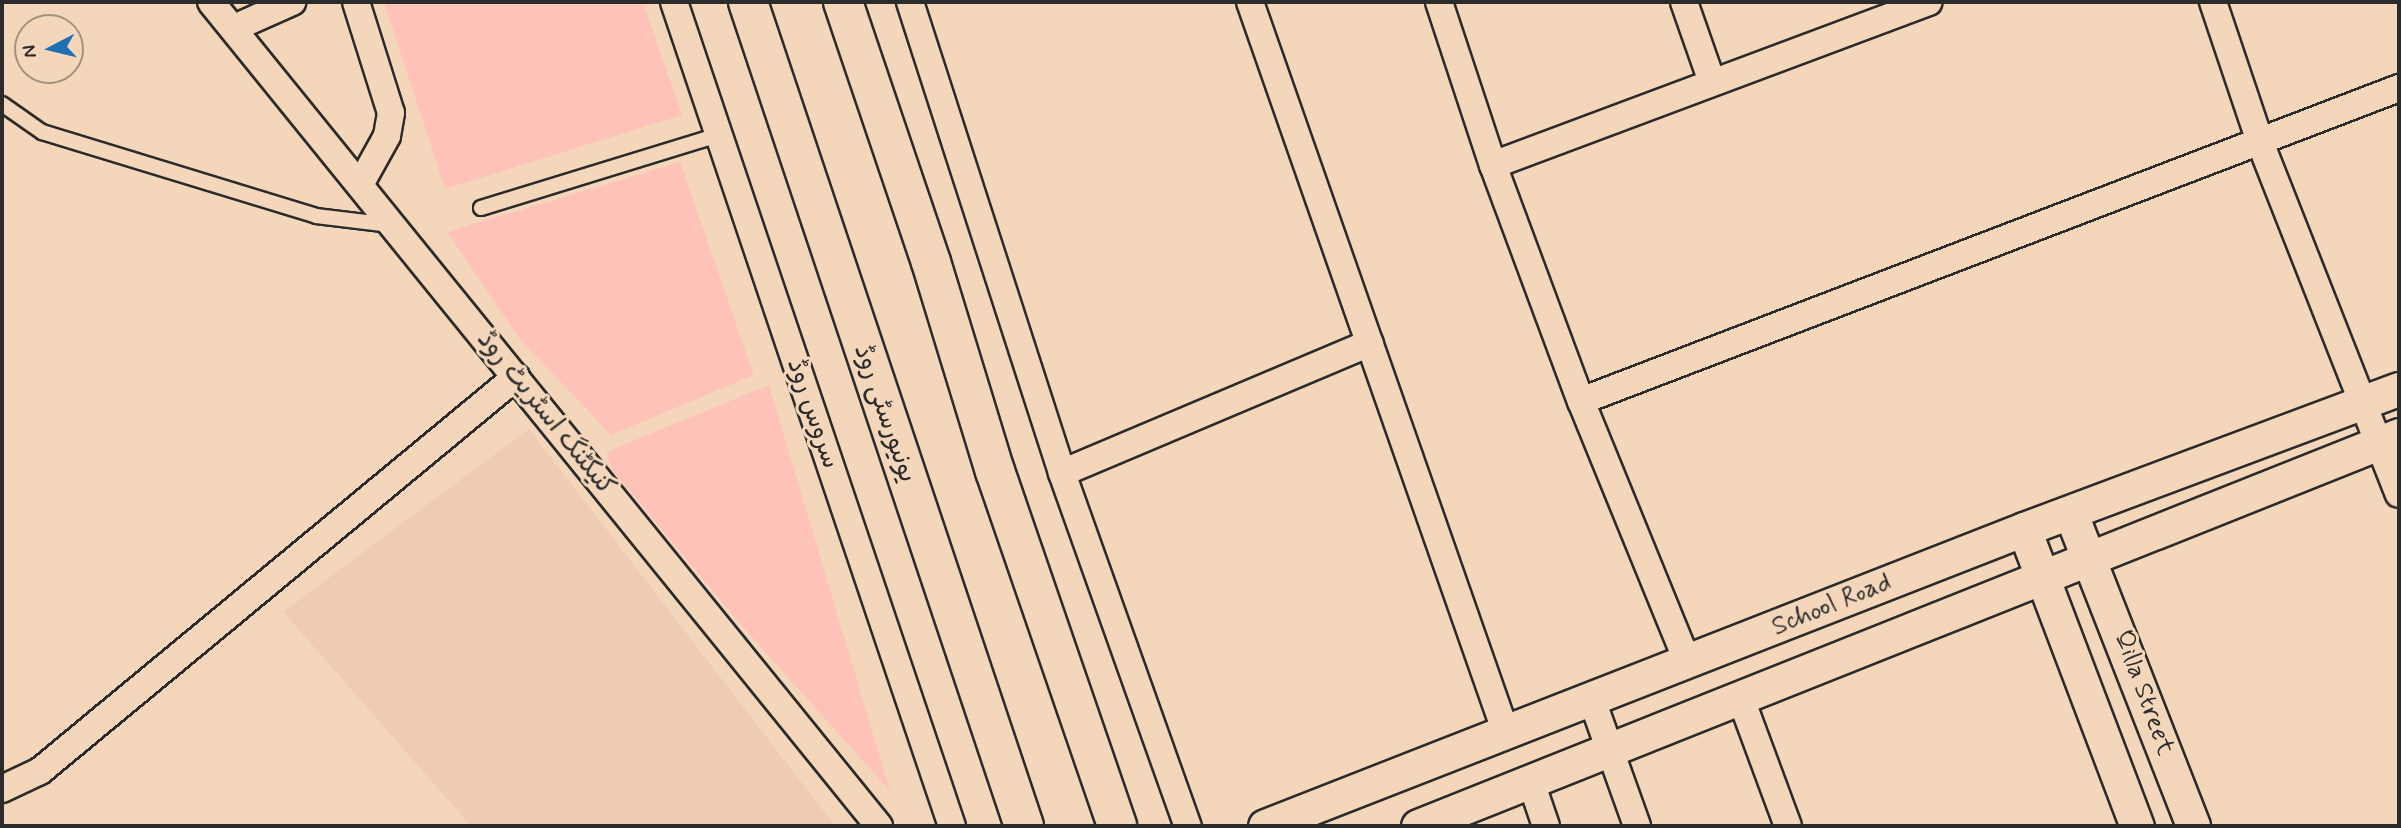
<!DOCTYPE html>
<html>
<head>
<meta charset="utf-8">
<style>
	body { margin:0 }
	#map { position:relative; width:2401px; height:828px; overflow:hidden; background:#f4d7bb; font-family:Mynerve,"Playpen Sans Arabic",sans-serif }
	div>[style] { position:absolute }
	.built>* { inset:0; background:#efcab4 }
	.building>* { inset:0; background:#fec2b9 }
	.roads { filter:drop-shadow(2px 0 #2b2b2b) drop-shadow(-2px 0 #2b2b2b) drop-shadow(0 2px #2b2b2b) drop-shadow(0 -2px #2b2b2b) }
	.service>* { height:14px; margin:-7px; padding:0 7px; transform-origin:7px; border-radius:7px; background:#f4d7bb }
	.minor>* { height:26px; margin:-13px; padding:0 13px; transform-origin:13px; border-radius:13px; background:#f4d7bb }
	.tertiary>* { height:33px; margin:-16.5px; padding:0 16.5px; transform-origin:16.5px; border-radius:16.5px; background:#f4d7bb }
	.primary>* { height:38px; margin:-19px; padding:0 19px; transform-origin:19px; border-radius:19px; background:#f4d7bb }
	span { translate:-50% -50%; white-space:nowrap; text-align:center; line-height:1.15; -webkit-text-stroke:6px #f4d7bb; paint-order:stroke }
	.street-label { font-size:26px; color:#2b2b2b }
	.frame { position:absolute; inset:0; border:4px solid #2b2b2b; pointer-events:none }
	.north { position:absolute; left:14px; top:14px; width:70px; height:70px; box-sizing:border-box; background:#f4d7bb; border:2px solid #a49281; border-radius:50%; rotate:263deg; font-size:19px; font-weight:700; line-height:28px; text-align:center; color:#2b2b2b }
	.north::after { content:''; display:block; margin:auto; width:24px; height:32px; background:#1f6fb2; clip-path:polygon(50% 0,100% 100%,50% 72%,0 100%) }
</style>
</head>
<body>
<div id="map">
	<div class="built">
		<i style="clip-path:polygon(529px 429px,835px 826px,471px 826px,283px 612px)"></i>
	</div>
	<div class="building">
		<i style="clip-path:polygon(384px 2px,643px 2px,682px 115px,445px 189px)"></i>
		<i style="clip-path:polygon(680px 162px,754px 375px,611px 435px,519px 338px,447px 232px)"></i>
		<i style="clip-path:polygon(769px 385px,890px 791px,741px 625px,612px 470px,606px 452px)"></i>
	</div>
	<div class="roads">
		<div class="service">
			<i style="left:2px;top:104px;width:49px;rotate:35deg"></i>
			<i style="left:42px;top:132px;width:287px;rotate:17deg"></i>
			<i style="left:316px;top:216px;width:75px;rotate:6.9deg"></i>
			<i style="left:481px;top:208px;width:248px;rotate:-17.1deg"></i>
		</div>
		<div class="minor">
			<i style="left:211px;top:2px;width:1061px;rotate:50.97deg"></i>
			<i style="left:356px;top:2px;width:116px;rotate:72.5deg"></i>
			<i style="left:391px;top:113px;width:23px;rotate:100deg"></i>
			<i style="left:387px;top:136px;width:54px;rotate:119deg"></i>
			<i style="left:674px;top:2px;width:870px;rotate:71.36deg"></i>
			<i style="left:910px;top:2px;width:495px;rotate:72.1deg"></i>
			<i style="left:1062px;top:473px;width:375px;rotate:70.4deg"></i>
			<i style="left:1250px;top:2px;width:775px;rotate:70.7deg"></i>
			<i style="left:1439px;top:2px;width:172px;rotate:71.7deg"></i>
			<i style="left:1493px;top:165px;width:252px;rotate:69.6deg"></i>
			<i style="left:1581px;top:401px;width:283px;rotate:67.8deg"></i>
			<i style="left:1684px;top:2px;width:85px;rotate:70.7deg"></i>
			<i style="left:2213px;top:2px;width:148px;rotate:71.4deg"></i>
			<i style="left:2260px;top:142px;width:378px;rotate:68.5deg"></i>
			<i style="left:234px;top:28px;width:64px;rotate:-24.1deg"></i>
			<i style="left:1493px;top:165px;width:465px;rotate:-20.5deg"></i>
			<i style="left:1581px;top:401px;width:876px;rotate:-20.94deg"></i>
			<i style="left:1062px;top:473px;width:334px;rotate:-22.9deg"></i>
			<i style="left:1741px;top:699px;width:135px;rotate:69.7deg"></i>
			<i style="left:1592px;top:700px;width:134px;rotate:70.3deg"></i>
			<i style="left:1531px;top:782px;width:46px;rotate:71.2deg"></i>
			<i style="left:2px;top:789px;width:42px;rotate:-25.3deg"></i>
			<i style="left:40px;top:771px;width:618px;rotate:-39.62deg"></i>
		</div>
		<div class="tertiary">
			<i style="left:2071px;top:514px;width:335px;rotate:68.6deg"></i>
			<i style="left:2024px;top:529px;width:318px;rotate:69.2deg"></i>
			<i style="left:1265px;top:826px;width:815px;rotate:-21.37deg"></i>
			<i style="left:2024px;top:529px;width:400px;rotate:-20.5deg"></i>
			<i style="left:1418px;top:826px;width:1056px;rotate:-21.73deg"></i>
		</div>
		<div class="primary">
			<i style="left:748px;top:2px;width:869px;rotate:71.48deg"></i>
			<i style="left:843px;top:2px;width:274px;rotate:71.3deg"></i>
			<i style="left:931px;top:262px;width:219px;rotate:73deg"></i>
			<i style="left:995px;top:471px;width:375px;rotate:71deg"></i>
		</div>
	</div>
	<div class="street-label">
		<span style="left:545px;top:414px;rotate:51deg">کنیکٹنگ اسٹریٹ روڈ</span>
		<span style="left:812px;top:414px;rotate:71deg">سروس روڈ</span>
		<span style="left:884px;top:414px;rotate:71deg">یونیورسٹی روڈ</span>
		<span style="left:1832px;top:606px;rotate:-22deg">School Road</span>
		<span style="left:2143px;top:693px;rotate:70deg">Qilla Street</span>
	</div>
	<div class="frame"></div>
	<div class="north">N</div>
</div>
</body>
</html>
